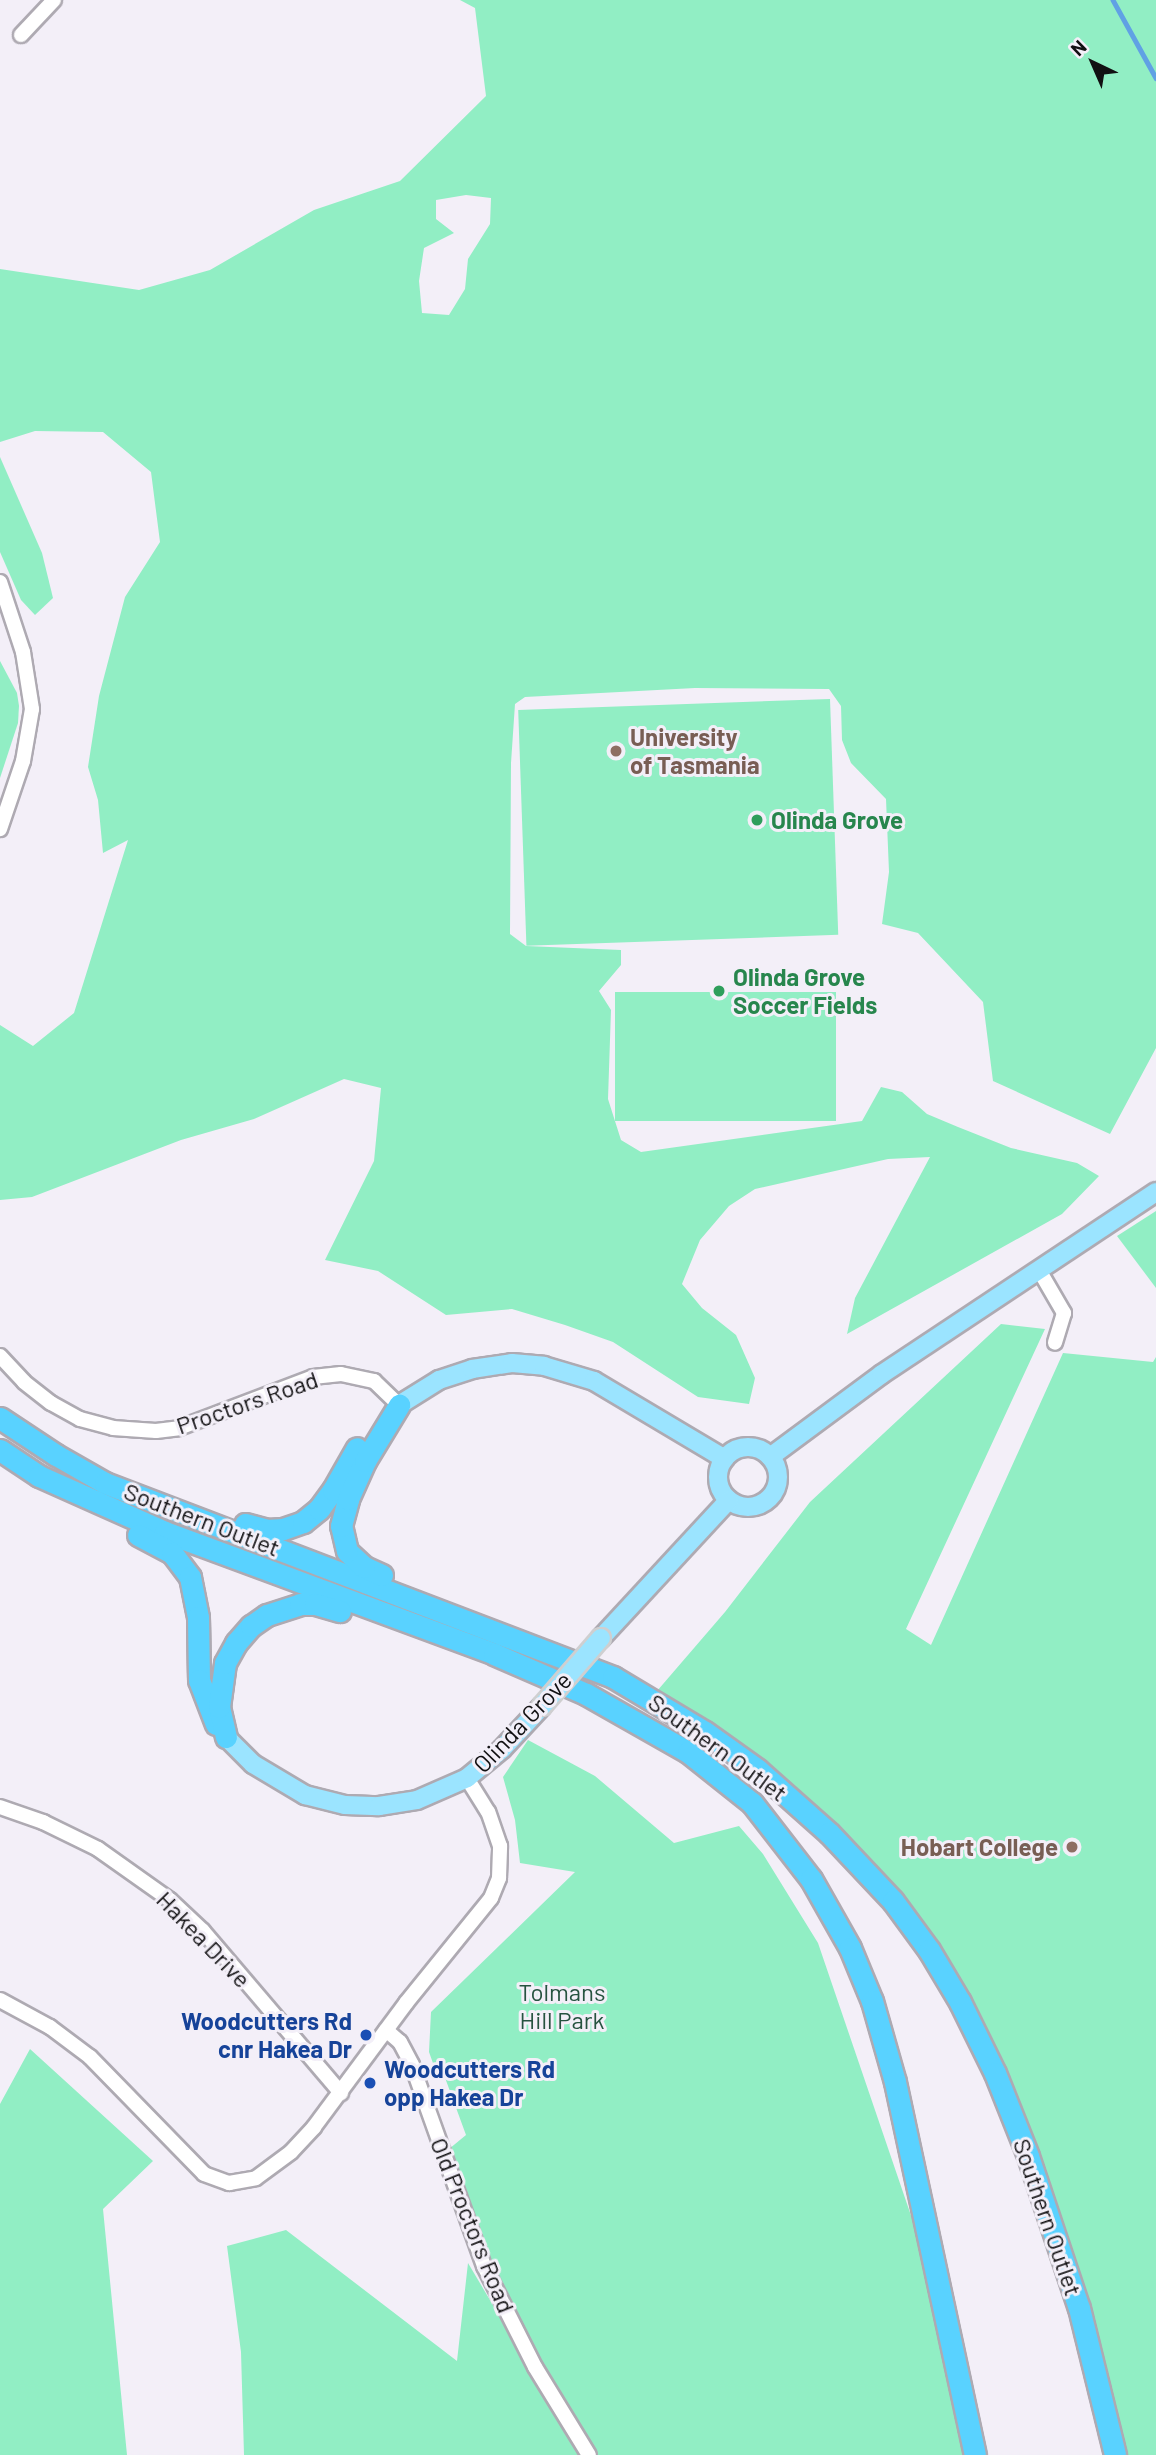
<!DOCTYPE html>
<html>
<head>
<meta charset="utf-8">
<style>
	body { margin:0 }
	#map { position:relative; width:1156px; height:2455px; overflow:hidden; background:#f3eff8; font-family:Barlow,sans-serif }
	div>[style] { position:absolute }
	.green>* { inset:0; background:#91eec4; transform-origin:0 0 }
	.stream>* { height:4.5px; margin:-2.25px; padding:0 2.25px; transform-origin:2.25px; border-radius:2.25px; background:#60a1e4 }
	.roads { filter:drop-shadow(2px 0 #aeaab2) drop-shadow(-2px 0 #aeaab2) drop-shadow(0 2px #aeaab2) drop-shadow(0 -2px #aeaab2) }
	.minor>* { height:14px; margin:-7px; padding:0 7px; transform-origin:7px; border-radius:7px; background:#fff }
	.major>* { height:18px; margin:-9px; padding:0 9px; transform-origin:9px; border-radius:9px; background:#9be4ff }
	.major>.ring { margin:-9px; padding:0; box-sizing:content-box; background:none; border:18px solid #9be4ff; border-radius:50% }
	.highway>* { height:21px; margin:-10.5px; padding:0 10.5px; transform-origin:10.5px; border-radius:10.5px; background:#59d2ff }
	.bridges { filter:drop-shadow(2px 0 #cfcfd0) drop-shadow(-2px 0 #cfcfd0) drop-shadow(0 2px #cfcfd0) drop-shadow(0 -2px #cfcfd0) }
	.major-bridge>* { height:18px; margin:-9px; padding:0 9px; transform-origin:9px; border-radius:9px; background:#9be4ff }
	.dots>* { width:19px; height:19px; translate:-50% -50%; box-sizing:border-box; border:4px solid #f3eff8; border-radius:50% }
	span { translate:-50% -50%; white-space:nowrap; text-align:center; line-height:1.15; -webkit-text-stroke:6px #f3eff8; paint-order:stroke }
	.education-label { font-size:24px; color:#785e54; font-weight:700 }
	.left { translate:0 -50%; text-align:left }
	.right { translate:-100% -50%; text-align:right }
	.leisure-label { font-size:24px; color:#27864d; font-weight:700 }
	.street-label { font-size:24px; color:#111012 }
	.park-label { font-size:24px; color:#265340 }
	.transit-label { font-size:24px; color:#164399; font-weight:700 }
	.north { position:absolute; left:1058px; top:28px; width:70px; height:70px; -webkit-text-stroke:5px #f3eff8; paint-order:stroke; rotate:316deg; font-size:19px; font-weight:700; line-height:28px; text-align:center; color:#111012 }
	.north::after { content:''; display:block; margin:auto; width:24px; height:32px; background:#111012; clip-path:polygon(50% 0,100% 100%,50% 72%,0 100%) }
</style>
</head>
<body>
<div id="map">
	<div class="green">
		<i style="clip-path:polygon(evenodd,460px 0,1156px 0,1156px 1048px,1110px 1134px,993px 1081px,983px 1002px,918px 933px,882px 924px,889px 872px,886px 799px,851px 763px,842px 740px,841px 706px,829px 689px,695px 688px,525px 697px,515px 704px,511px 763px,510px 934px,526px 946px,621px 950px,621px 965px,599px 991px,611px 1010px,608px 1099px,621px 1140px,641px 1152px,862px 1121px,881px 1087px,902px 1092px,927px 1114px,958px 1127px,1011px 1148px,1077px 1163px,1099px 1176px,1062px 1214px,847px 1334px,855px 1298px,930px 1157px,888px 1159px,755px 1189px,729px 1206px,700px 1240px,682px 1284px,702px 1308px,736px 1335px,755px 1378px,749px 1404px,698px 1397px,613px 1342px,565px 1325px,512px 1309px,446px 1315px,378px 1271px,325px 1260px,374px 1161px,381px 1088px,344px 1079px,254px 1119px,181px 1140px,32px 1197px,0 1200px,0 1025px,33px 1046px,74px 1013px,128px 840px,103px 853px,98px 800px,88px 767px,99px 696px,125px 597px,160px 542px,151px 472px,103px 432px,35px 431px,0 442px,0 269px,139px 290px,210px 270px,314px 210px,400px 181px,486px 96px,475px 8px,460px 0,466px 195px,491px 198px,490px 224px,468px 259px,465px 289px,449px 315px,422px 313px,419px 281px,424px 248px,454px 233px,436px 219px,436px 200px,466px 195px)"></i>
		<i style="clip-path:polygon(0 457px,42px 553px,53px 598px,35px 615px,21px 600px,0 552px)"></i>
		<i style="clip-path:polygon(0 661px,17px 693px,19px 706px,18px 723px,0 778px)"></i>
		<i style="left:830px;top:699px;width:236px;height:312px;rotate:88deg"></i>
		<i style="left:836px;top:992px;width:129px;height:221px;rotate:90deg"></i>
		<i style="clip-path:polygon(1156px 1211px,1156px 1288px,1117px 1236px)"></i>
		<i style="clip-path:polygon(1001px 1324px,1045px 1329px,906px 1629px,931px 1645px,1063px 1353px,1153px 1362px,1156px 1357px,1156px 2455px,1115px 2455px,1079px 2308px,960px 2002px,829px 1833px,651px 1698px,725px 1612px,810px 1502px)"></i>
		<i style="clip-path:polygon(528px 1740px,595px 1776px,674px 1843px,739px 1826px,763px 1854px,818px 1943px,948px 2324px,975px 2455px,589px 2455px,499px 2298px,449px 2149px,466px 2135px,440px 2064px,434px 2066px,429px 2052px,431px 2012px,575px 1872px,520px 1863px,515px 1820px,503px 1777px)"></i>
		<i style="clip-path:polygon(30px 2049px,153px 2161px,103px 2209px,127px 2455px,0 2455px,0 2104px)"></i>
		<i style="clip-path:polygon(286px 2230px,457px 2361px,468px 2263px,582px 2455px,244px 2455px,241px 2352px,227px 2246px)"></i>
	</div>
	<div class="stream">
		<i style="left:1113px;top:0;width:89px;rotate:61.1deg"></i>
	</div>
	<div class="roads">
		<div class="minor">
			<i style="left:21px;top:35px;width:48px;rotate:-46.7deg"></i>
			<i style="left:0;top:582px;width:74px;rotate:71.8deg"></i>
			<i style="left:23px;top:652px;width:58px;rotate:81deg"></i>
			<i style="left:32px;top:709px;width:53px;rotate:99.8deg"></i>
			<i style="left:23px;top:761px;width:72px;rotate:108.7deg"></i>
			<i style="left:1039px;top:1270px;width:50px;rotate:59.8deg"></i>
			<i style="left:1064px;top:1313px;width:31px;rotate:107deg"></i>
			<i style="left:0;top:1356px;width:35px;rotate:47deg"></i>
			<i style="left:24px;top:1382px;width:34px;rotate:38deg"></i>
			<i style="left:51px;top:1403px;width:33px;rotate:29deg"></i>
			<i style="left:80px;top:1419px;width:34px;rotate:15deg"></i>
			<i style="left:113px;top:1428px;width:43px;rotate:4deg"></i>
			<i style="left:156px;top:1431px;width:23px;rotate:-7deg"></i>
			<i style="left:179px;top:1428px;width:143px;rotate:-20.8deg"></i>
			<i style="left:313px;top:1377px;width:28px;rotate:-6deg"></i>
			<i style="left:341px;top:1374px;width:34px;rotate:12deg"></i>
			<i style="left:374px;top:1381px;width:35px;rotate:44deg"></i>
			<i style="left:0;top:1807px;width:46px;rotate:19.2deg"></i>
			<i style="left:43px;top:1822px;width:61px;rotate:26.1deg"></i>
			<i style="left:98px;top:1849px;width:88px;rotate:35.3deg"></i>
			<i style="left:170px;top:1900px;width:45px;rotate:43.2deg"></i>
			<i style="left:203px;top:1931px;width:213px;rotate:49.6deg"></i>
			<i style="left:0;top:2000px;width:57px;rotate:28.4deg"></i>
			<i style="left:50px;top:2027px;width:50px;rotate:36.9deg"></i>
			<i style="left:90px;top:2057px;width:163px;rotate:45.7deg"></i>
			<i style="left:204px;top:2174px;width:27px;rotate:20deg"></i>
			<i style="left:229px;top:2183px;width:27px;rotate:-10deg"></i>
			<i style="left:256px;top:2178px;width:44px;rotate:-36.6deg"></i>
			<i style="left:291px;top:2152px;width:34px;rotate:-47deg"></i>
			<i style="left:314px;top:2127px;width:154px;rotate:-53.4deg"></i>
			<i style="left:406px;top:2003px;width:135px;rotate:-51deg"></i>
			<i style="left:491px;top:1898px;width:22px;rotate:-68deg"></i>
			<i style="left:499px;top:1878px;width:32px;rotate:-88deg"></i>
			<i style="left:500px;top:1846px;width:36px;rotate:-109deg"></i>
			<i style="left:488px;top:1812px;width:40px;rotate:-122deg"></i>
			<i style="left:386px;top:2030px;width:18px;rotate:41deg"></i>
			<i style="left:400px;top:2042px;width:26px;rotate:62deg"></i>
			<i style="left:412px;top:2065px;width:214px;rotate:70.3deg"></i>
			<i style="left:484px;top:2266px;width:113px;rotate:63.2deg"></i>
			<i style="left:535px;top:2367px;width:103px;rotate:58.5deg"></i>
		</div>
		<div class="major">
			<i style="left:399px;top:1405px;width:47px;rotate:-32deg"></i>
			<i style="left:439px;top:1380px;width:35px;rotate:-18deg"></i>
			<i style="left:472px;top:1369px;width:40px;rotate:-8.5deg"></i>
			<i style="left:512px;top:1363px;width:32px;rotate:5deg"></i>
			<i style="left:544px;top:1366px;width:52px;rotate:16.7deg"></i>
			<i style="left:594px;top:1381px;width:152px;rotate:30.8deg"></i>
			<i class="ring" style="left:718px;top:1447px;width:42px;height:42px"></i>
			<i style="left:770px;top:1457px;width:139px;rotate:-36.5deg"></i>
			<i style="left:882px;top:1374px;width:329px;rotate:-33.6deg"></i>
			<i style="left:601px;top:1638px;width:188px;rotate:-47.2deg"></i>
			<i style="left:226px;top:1737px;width:38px;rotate:45deg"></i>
			<i style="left:253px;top:1764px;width:61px;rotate:30.8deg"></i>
			<i style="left:305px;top:1795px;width:41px;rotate:14deg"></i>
			<i style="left:345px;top:1805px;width:34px;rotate:2deg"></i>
			<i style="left:379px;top:1806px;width:38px;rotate:-9deg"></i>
			<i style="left:417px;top:1800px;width:55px;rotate:-23.7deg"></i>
			<i style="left:467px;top:1778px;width:45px;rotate:-39.6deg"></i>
			<i style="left:502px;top:1749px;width:59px;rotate:-47.1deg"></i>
		</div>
		<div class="highway">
			<i style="left:0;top:1418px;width:67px;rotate:33.5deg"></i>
			<i style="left:56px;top:1455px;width:56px;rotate:29.7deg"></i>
			<i style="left:105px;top:1483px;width:544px;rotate:20.9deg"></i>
			<i style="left:613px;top:1677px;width:107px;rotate:30.9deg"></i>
			<i style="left:705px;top:1732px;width:65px;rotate:35.6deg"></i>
			<i style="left:758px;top:1770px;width:95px;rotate:41.6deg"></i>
			<i style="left:829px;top:1833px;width:93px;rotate:46.7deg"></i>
			<i style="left:893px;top:1901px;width:61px;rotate:53.7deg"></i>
			<i style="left:929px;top:1950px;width:61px;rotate:59.2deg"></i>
			<i style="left:960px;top:2002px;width:79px;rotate:63.8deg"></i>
			<i style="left:995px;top:2073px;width:89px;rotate:68.3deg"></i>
			<i style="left:1028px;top:2156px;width:160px;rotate:71.5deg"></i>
			<i style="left:1079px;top:2308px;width:151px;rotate:76.2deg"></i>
			<i style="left:0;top:1450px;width:47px;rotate:33.7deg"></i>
			<i style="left:39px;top:1476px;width:138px;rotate:24deg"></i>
			<i style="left:165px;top:1532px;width:351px;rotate:20.3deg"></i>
			<i style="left:494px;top:1654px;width:100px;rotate:23.5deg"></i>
			<i style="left:586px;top:1694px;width:117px;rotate:29.6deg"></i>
			<i style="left:688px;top:1752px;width:82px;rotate:38.6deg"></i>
			<i style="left:752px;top:1803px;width:96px;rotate:52.2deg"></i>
			<i style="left:811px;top:1879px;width:79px;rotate:60.5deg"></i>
			<i style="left:850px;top:1948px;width:57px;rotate:67.5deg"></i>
			<i style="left:872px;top:2001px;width:84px;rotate:74.1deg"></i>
			<i style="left:895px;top:2082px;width:381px;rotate:77.9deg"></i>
			<i style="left:245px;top:1524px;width:23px;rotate:15deg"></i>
			<i style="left:267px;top:1530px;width:16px;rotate:-4deg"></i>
			<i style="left:283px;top:1529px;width:21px;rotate:-19deg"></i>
			<i style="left:303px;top:1522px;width:21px;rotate:-39deg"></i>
			<i style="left:319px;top:1509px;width:24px;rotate:-54deg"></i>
			<i style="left:333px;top:1490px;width:48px;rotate:-60.3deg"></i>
			<i style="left:138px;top:1535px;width:38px;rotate:28deg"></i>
			<i style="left:172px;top:1553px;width:30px;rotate:53deg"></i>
			<i style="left:190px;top:1577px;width:41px;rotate:78.7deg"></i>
			<i style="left:198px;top:1617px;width:63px;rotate:89.1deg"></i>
			<i style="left:199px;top:1680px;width:47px;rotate:68.9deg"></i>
			<i style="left:382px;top:1575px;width:20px;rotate:-156deg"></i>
			<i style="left:364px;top:1567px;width:23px;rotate:-137deg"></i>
			<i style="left:347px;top:1551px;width:26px;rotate:-103deg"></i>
			<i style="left:341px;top:1526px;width:28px;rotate:-75deg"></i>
			<i style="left:348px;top:1499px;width:42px;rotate:-65.9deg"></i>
			<i style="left:365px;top:1461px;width:66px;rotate:-58.7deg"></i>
			<i style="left:226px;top:1737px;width:31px;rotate:-103deg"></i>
			<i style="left:219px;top:1707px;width:44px;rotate:-82.2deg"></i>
			<i style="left:225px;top:1663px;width:23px;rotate:-61deg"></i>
			<i style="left:236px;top:1643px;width:23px;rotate:-49deg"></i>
			<i style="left:251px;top:1626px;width:19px;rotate:-35deg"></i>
			<i style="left:267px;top:1615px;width:35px;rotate:-18deg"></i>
			<i style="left:300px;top:1604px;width:15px"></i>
			<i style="left:315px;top:1604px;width:26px;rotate:16deg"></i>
		</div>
	</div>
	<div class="bridges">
		<div class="major-bridge">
			<i style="left:542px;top:1706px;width:90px;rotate:-49.1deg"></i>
		</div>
	</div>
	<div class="dots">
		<i style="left:616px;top:751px;background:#8d6e63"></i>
		<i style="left:757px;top:820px;background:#2e9e5b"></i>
		<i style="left:719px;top:991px;background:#2e9e5b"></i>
		<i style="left:1072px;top:1847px;background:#8d6e63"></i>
		<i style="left:366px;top:2035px;background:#1a4fb4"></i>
		<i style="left:370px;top:2083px;background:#1a4fb4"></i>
	</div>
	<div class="education-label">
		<span class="left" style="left:630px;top:751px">University<br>of Tasmania</span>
		<span class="right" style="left:1058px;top:1847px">Hobart College</span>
	</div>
	<div class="leisure-label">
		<span class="left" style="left:771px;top:820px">Olinda Grove</span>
		<span class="left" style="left:733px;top:991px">Olinda Grove<br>Soccer Fields</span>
	</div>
	<div class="street-label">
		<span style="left:247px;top:1402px;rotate:-19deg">Proctors Road</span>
		<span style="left:202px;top:1519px;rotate:21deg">Southern Outlet</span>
		<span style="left:522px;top:1722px;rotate:-46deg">Olinda Grove</span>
		<span style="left:718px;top:1747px;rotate:36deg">Southern Outlet</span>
		<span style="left:204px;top:1939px;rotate:46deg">Hakea Drive</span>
		<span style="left:1048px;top:2217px;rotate:71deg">Southern Outlet</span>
		<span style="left:473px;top:2225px;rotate:68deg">Old Proctors Road</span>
	</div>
	<div class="park-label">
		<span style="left:562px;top:2006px">Tolmans<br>Hill Park</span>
	</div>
	<div class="transit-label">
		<span class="right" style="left:352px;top:2035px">Woodcutters Rd<br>cnr Hakea Dr</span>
		<span class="left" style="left:384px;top:2083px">Woodcutters Rd<br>opp Hakea Dr</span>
	</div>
	<div class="north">N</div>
</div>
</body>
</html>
